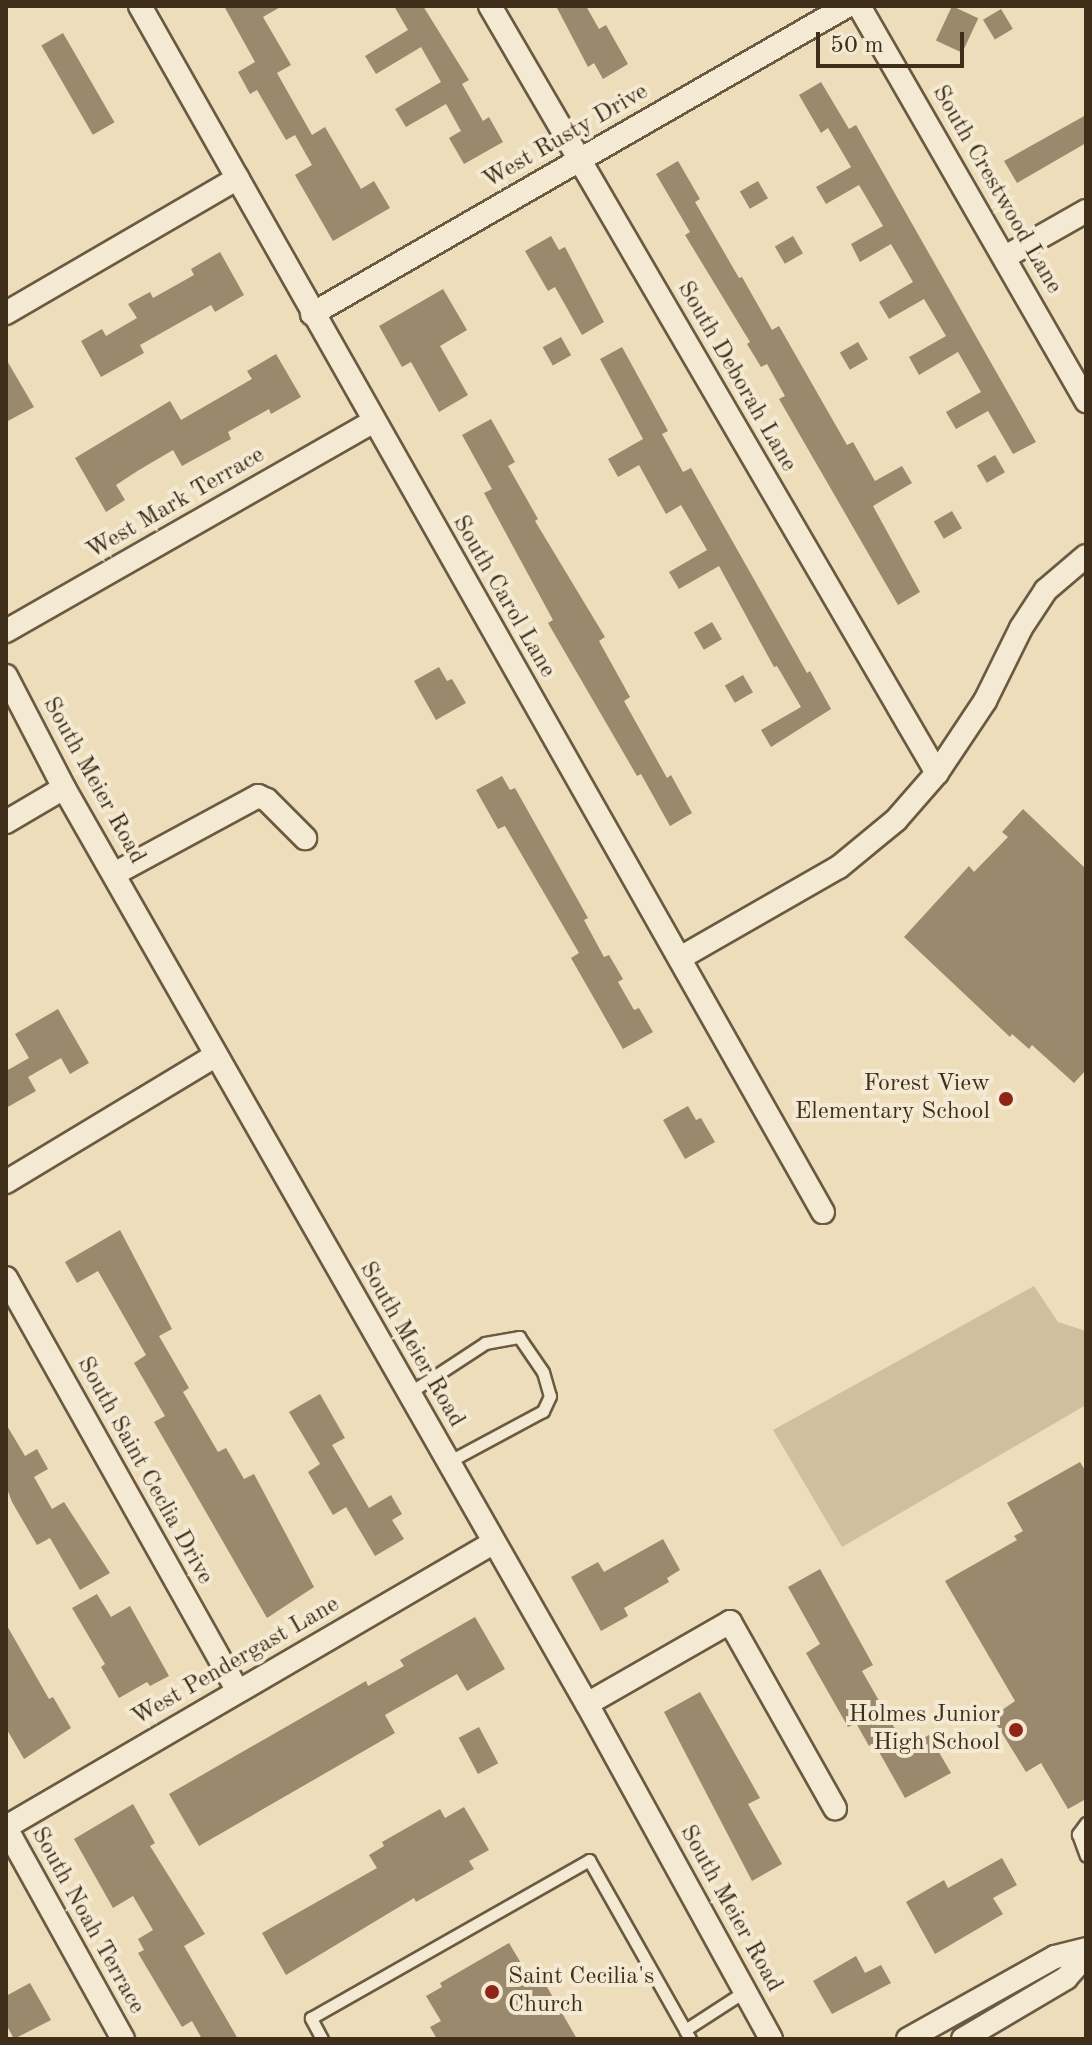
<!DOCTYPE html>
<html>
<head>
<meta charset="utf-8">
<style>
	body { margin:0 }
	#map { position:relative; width:1092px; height:2045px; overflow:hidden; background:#eeddba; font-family:"Old Standard TT",serif }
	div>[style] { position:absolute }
	.green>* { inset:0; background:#d0bf9f }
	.building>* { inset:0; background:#9a896d; transform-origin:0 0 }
	.roads { filter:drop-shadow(2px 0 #6b5a42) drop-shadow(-2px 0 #6b5a42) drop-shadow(0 2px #6b5a42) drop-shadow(0 -2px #6b5a42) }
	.service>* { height:11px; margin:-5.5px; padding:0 5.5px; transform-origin:5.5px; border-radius:5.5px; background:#f4e9d2 }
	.minor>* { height:22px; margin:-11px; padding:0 11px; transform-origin:11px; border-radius:11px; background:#f4e9d2 }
	.dots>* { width:22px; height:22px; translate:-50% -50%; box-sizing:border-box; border:4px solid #f4e9d2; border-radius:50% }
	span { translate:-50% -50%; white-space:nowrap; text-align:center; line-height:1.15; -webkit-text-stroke:8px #f4e9d2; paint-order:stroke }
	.street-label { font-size:24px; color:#3f2e1a }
	.poi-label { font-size:24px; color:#3f2e1a }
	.right { translate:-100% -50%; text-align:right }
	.left { translate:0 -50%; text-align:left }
	.frame { position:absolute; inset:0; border:8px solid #3f2e1a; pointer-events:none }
	.scale { position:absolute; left:816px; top:32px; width:148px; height:36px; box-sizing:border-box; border:4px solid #3f2e1a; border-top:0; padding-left:10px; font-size:24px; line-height:28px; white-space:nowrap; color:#3f2e1a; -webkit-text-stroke:6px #f4e9d2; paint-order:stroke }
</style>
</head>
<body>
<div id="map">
	<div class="green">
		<i style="clip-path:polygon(1034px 1286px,1058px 1322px,1086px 1331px,1086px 1405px,842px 1547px,773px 1430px)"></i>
	</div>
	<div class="building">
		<i style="clip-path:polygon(224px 6px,282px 6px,263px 17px,291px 65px,277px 73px,312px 135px,325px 127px,361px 189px,374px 181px,390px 208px,333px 241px,295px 175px,312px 165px,295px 135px,286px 140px,257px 90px,250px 94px,238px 72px,255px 62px)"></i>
		<i style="clip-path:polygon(394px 6px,423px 6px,469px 80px,462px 84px,483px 121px,489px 117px,503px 142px,464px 164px,449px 138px,461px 131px,446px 104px,406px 127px,395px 109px,441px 82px,421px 47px,376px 74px,365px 56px,408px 30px)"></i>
		<i style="clip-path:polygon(556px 6px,586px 6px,599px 29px,606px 25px,628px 64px,603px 79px,594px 63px,588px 67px)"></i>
		<i style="left:952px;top:6px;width:29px;height:38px;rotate:25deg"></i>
		<i style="left:1001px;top:9px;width:23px;height:21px;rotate:59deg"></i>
		<i style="left:63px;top:33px;width:103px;height:25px;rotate:60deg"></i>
		<i style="clip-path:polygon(821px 82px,849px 129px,856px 125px,1036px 442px,1013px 454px,988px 411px,956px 429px,946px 412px,981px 392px,958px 352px,919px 375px,909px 357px,946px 336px,924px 299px,889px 319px,879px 302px,913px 282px,891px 244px,860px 262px,851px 244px,883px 226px,859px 185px,826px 204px,816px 187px,851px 167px,828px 128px,821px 133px,799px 95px)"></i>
		<i style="clip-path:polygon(1086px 115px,1086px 143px,1017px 183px,1004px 161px)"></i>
		<i style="clip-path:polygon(678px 161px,700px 199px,695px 202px,739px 278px,742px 277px,772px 330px,779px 326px,847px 445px,853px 442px,875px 481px,902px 466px,912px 483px,873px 506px,920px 592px,898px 605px,779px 399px,785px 396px,767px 364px,761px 367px,747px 344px,750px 342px,685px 235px,690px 232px,656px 174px)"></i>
		<i style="left:758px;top:181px;width:20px;height:21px;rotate:60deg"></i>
		<i style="clip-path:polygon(551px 236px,559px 250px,565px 247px,604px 322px,582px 335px,555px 287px,548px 291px,525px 251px)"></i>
		<i style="left:793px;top:236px;width:20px;height:21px;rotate:60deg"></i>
		<i style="clip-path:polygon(220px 252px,244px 295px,215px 312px,211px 305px,140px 345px,144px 353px,101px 377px,81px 341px,102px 329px,106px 336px,137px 318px,128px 304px,150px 292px,153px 298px,194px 275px,191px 269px)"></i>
		<i style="clip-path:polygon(443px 289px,467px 330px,440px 346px,468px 395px,439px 412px,411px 362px,402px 367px,379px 326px)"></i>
		<i style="left:561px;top:337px;width:21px;height:21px;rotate:61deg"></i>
		<i style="left:858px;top:342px;width:20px;height:21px;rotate:60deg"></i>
		<i style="clip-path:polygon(622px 347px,668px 431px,662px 434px,683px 472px,691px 468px,807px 673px,810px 671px,831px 709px,771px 747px,761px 730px,801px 707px,777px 666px,774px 667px,719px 566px,679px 589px,669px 572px,707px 550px,681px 505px,666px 514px,639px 465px,618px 477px,608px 459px,643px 439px,600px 359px)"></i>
		<i style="clip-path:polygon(276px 354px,301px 397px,271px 414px,269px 409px,228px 432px,231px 439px,182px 466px,173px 450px,139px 470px,116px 485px,125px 500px,106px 512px,75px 458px,170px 401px,181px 420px,252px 379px,247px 371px)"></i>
		<i style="clip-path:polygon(6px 359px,34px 407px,6px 422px)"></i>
		<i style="clip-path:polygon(491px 419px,515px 462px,508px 466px,538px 519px,535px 521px,605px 637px,599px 641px,630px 697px,624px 701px,667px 778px,671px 775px,692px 813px,670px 826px,641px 774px,637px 776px,548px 623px,553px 620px,484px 493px,492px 489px,462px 435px)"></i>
		<i style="left:995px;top:455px;width:20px;height:21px;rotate:60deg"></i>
		<i style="left:952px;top:511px;width:20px;height:21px;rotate:60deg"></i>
		<i style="left:712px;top:622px;width:20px;height:21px;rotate:60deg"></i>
		<i style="clip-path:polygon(439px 667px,447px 681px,452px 679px,466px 703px,436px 720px,414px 681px)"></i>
		<i style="left:743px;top:675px;width:20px;height:21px;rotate:60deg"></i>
		<i style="clip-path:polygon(502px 776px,510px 790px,515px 788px,588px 918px,584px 920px,604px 957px,609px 955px,623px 979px,618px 982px,634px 1010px,639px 1008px,653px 1032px,623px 1049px,571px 958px,579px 953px,505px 826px,498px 829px,476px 790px)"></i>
		<i style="clip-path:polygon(1023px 809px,1086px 869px,1086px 1070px,1074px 1083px,1032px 1045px,1029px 1049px,1012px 1034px,1010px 1037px,904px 937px,969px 866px,974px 872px,1008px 837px,1002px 832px)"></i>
		<i style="clip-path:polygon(58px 1009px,89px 1063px,70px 1074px,61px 1058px,28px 1077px,36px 1091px,6px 1108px,6px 1071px,29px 1058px,15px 1034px)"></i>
		<i style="clip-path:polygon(688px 1106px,696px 1120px,701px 1118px,715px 1142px,685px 1159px,663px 1120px)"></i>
		<i style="clip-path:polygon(120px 1230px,172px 1329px,159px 1336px,189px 1388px,183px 1392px,218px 1452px,226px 1448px,244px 1479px,254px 1474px,314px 1587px,267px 1618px,154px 1422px,165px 1416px,134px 1363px,146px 1355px,98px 1271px,77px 1283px,65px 1262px)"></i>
		<i style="clip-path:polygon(320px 1394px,345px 1438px,332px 1445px,369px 1508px,391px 1495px,402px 1514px,392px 1520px,404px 1539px,375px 1556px,346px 1507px,333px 1515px,308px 1472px,320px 1464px,289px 1412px)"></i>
		<i style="clip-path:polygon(6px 1424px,25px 1456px,37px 1449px,48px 1469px,34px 1477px,52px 1509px,64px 1502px,110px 1573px,80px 1590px,50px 1538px,37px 1545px,12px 1502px,6px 1486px)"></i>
		<i style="clip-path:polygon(1080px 1462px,1086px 1472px,1086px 1799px,1068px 1809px,1041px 1763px,1026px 1772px,992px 1717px,1015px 1701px,945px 1581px,1017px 1540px,1014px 1536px,1023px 1531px,1007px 1503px)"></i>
		<i style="clip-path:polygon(663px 1539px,680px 1570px,667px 1578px,669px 1582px,624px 1608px,628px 1616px,601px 1631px,571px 1577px,598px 1562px,604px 1572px)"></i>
		<i style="clip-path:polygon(820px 1569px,873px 1665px,862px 1671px,906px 1748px,929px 1735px,951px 1773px,905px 1798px,874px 1743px,869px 1746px,856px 1723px,848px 1727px,806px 1653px,820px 1644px,788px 1587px)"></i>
		<i style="clip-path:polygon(97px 1594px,111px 1617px,130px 1606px,169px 1676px,150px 1686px,147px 1682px,119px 1698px,101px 1667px,105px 1664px,72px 1608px)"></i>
		<i style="clip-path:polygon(475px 1617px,505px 1669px,467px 1691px,457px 1674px,385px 1715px,395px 1733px,199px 1846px,169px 1794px,366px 1681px,368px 1686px,404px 1666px,400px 1660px)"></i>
		<i style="clip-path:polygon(6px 1624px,49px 1699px,53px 1697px,71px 1728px,24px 1759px,6px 1728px)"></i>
		<i style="clip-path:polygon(700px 1692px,760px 1798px,748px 1804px,782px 1864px,752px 1881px,664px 1712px)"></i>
		<i style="left:479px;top:1727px;width:41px;height:23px;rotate:62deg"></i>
		<i style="clip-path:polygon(133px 1804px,155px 1843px,150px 1846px,205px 1934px,184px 1946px,238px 2039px,202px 2039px,192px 2021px,182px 2027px,138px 1953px,144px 1950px,138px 1939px,153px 1930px,133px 1896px,113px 1908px,74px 1839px)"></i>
		<i style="clip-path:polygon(464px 1807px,489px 1850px,469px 1861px,474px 1869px,416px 1902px,414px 1898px,286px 1975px,262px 1933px,377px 1868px,369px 1855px,384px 1846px,382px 1842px,440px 1809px,445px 1818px)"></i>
		<i style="clip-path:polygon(1002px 1858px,1017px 1885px,993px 1898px,1003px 1914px,935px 1954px,906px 1902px,944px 1880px,948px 1888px)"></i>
		<i style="clip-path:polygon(509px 1943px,534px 1985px,543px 1980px,577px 2039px,437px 2039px,430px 2027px,441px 2021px,426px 1996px,442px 1987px,440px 1983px)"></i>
		<i style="clip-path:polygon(856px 1956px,865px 1973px,881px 1965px,891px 1983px,832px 2014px,813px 1981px)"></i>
		<i style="clip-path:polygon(30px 1983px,51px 2020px,14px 2039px,6px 2024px,6px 1996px)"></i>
	</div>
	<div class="roads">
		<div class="service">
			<i style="left:409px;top:1393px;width:91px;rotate:-33.3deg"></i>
			<i style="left:485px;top:1343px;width:35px;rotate:-10deg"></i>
			<i style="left:519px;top:1337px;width:42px;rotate:55.6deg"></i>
			<i style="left:543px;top:1372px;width:25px;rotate:74deg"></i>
			<i style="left:550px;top:1396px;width:17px;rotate:115deg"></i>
			<i style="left:543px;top:1411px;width:108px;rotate:151.8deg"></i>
			<i style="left:1086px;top:1823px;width:14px;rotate:126deg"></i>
			<i style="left:1078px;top:1834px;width:23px;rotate:70deg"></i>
			<i style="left:322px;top:2039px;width:24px;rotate:-118deg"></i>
			<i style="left:311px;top:2018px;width:320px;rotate:-29.6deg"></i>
			<i style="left:589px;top:1860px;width:195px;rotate:60.5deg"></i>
			<i style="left:690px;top:2039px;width:10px;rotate:-119deg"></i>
			<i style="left:685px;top:2030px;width:72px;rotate:-33deg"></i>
		</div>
		<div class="minor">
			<i style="left:140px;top:6px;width:1386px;rotate:60.48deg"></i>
			<i style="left:490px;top:6px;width:888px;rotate:59.77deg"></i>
			<i style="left:859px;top:6px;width:456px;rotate:60.1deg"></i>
			<i style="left:1005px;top:257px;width:93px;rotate:-29.6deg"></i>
			<i style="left:6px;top:313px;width:268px;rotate:-30.2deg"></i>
			<i style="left:312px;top:314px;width:617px;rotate:-29.93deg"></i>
			<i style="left:6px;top:631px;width:421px;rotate:-29.7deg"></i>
			<i style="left:6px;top:676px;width:126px;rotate:62.6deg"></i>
			<i style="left:64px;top:788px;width:1055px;rotate:60.28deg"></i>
			<i style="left:587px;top:1704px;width:382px;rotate:61.2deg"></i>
			<i style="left:6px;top:822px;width:67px;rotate:-30.4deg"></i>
			<i style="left:114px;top:874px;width:164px;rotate:-28.4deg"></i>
			<i style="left:258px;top:796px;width:10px;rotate:24deg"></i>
			<i style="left:267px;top:800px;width:54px;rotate:45deg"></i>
			<i style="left:680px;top:958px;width:183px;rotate:-29.8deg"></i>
			<i style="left:839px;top:867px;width:74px;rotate:-39.5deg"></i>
			<i style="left:896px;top:820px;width:62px;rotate:-48.9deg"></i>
			<i style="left:937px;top:773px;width:87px;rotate:-56.3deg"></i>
			<i style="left:985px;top:701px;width:81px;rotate:-63.7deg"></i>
			<i style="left:1021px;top:628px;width:45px;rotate:-56.7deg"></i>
			<i style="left:1046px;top:590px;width:52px;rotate:-40.4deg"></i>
			<i style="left:6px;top:1182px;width:244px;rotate:-31.1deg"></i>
			<i style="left:6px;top:1278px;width:472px;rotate:60.7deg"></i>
			<i style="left:587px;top:1704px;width:165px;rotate:-29.8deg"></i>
			<i style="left:730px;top:1622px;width:214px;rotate:60.6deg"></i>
			<i style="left:6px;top:1827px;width:564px;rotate:-30.25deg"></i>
			<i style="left:6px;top:1828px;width:241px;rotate:61deg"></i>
			<i style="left:908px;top:2039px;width:168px;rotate:-29.2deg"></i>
			<i style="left:1055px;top:1957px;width:32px;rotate:-14deg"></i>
			<i style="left:963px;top:2039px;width:120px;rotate:-30.6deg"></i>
			<i style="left:1066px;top:1978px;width:30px;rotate:-48deg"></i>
		</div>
	</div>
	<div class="dots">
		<i style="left:1006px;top:1099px;background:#8f2418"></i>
		<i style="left:1016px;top:1730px;background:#8f2418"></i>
		<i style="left:492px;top:1992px;background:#8f2418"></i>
	</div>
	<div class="street-label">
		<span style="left:566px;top:137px;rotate:-30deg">West Rusty Drive</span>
		<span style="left:996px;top:190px;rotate:60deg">South Crestwood Lane</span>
		<span style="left:736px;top:377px;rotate:60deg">South Deborah Lane</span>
		<span style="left:176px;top:504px;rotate:-30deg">West Mark Terrace</span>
		<span style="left:503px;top:597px;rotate:60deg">South Carol Lane</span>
		<span style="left:93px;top:781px;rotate:61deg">South Meier Road</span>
		<span style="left:411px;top:1345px;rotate:60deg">South Meier Road</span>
		<span style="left:144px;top:1471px;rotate:61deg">South Saint Ceclia Drive</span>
		<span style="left:236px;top:1662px;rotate:-30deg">West Pendergast Lane</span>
		<span style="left:730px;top:1909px;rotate:61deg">South Meier Road</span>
		<span style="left:87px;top:1921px;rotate:61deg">South Noah Terrace</span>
	</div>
	<div class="poi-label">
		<span class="right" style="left:990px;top:1099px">Forest View<br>Elementary School</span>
		<span class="right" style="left:1000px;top:1730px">Holmes Junior<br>High School</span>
		<span class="left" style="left:508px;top:1992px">Saint Cecilia's<br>Church</span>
	</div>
	<div class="frame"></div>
	<div class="scale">50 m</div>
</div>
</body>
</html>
